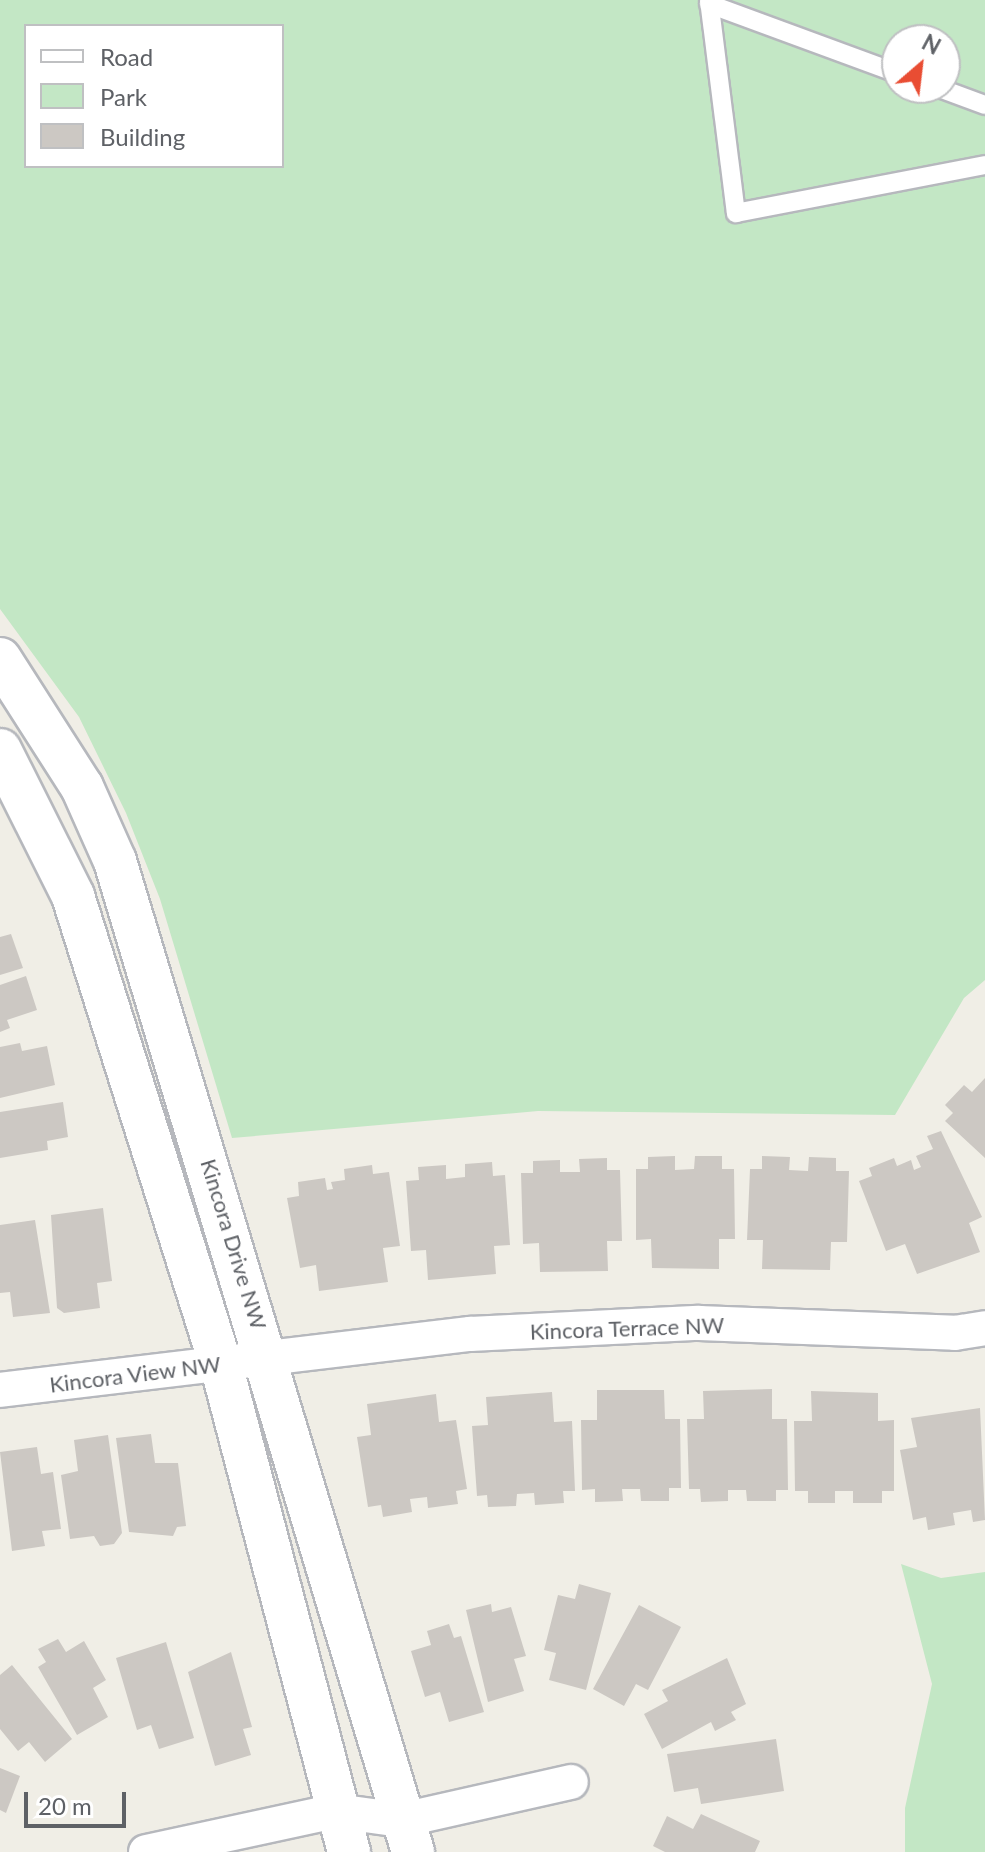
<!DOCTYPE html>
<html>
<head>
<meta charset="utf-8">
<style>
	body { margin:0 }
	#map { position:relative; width:985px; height:1852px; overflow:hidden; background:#f0eee6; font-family:Lato,sans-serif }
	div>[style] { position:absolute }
	.green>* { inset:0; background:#c3e7c5 }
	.building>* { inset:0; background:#ccc8c3 }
	.roads { filter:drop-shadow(2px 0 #b6b8bd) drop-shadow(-2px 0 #b6b8bd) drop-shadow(0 2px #b6b8bd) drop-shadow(0 -2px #b6b8bd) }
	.service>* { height:18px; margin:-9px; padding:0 9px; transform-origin:9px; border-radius:9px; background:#fff }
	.minor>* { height:34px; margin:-17px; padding:0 17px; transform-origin:17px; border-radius:17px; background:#fff }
	.tertiary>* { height:42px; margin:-21px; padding:0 21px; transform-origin:21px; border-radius:21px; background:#fff }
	span { translate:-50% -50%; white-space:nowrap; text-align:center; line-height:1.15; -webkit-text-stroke:8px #fff; paint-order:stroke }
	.street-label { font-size:22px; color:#5e6166 }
	.legend { position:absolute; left:24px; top:24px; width:260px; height:144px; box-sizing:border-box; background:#fff; border:2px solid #bfc0c2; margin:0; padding:10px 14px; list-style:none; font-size:24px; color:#5e6166 }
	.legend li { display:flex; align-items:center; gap:16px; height:40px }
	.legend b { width:40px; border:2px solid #bfc0c2 }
	.north { position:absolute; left:881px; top:24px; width:80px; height:80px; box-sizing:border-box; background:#fff; border:2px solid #bfc0c2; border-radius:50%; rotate:28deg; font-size:22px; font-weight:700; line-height:32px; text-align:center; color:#5e6166 }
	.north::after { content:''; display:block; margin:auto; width:28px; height:36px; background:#e94d33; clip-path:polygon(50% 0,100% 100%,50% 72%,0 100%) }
	.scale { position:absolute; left:24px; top:1792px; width:102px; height:36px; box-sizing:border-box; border:4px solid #5e6166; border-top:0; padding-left:10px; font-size:24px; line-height:28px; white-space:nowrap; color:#5e6166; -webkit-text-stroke:6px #fff; paint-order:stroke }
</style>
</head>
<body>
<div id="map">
	<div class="green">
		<i style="clip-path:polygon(evenodd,0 0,985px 0,985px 980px,964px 998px,895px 1115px,538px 1111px,232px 1138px,160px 899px,126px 813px,79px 717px,0 609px,0 0,26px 26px,282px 26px,282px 166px,26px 166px,26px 26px,0 0,897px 40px,945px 40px,945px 88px,897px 88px,897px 40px)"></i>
		<i style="clip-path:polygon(901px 1564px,941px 1578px,985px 1572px,985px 1852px,905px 1852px,905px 1808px,932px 1684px)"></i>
	</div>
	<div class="building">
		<i style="clip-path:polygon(11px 934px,23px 968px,0 975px,0 937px)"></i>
		<i style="clip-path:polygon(26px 976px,37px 1010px,7px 1020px,10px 1028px,0 1032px,0 985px)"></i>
		<i style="clip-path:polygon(20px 1043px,22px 1051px,47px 1046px,55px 1085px,0 1098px,0 1047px)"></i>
		<i style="clip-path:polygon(985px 1078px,985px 1158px,945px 1121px,953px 1113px,945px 1105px,964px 1085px,972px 1092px)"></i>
		<i style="clip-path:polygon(63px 1102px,68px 1137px,47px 1141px,48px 1150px,0 1158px,0 1112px)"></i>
		<i style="clip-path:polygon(941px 1131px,982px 1217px,969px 1223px,980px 1252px,917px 1274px,905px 1244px,886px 1251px,859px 1181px,872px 1176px,869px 1168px,894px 1158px,897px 1166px,911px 1160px,914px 1170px,921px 1167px,916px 1156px,933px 1149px,927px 1136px)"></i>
		<i style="clip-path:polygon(675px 1156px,675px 1170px,694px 1169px,695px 1156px,722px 1156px,722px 1169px,734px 1169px,735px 1239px,719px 1239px,719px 1269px,652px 1268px,651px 1239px,636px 1240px,636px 1169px,648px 1169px,648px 1157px)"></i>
		<i style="clip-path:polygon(762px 1156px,790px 1157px,789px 1170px,808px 1171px,809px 1157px,836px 1158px,836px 1171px,849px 1171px,847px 1242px,831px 1242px,830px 1270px,762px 1269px,763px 1240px,747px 1240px,750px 1169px,762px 1169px)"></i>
		<i style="clip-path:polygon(607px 1158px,607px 1170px,620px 1170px,622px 1241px,607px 1241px,608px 1271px,540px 1272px,539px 1243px,523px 1244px,521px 1173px,533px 1173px,533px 1161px,560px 1160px,560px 1172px,580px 1172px,579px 1159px)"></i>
		<i style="clip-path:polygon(492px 1162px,493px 1176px,505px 1175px,510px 1245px,494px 1246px,496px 1274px,428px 1280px,426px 1250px,411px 1251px,406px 1181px,419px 1180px,418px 1167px,446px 1165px,446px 1179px,465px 1177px,465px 1164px)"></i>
		<i style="clip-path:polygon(372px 1165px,373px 1174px,389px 1172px,400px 1246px,383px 1248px,388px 1282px,319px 1291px,316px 1265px,300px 1268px,287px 1198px,299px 1196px,298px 1182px,325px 1178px,327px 1190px,333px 1189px,331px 1182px,345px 1180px,344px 1169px)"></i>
		<i style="clip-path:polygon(103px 1208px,112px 1281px,97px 1283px,100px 1308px,64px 1313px,57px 1308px,51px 1215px)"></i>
		<i style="clip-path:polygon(35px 1220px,50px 1313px,13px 1317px,10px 1292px,0 1293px,0 1225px)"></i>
		<i style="clip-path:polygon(772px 1389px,772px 1419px,787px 1419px,788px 1490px,776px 1490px,776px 1501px,747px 1501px,746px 1490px,728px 1490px,728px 1501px,701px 1502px,700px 1489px,689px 1489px,687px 1419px,704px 1419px,703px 1391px)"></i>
		<i style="clip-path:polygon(597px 1390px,664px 1390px,665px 1419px,680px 1419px,681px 1488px,669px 1488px,669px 1501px,641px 1501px,640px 1489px,622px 1489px,623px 1501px,595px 1502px,595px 1489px,582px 1490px,581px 1420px,597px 1420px)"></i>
		<i style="clip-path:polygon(811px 1391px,878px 1393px,878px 1421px,894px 1420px,894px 1491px,882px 1491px,882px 1503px,853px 1503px,853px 1491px,835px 1491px,835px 1503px,808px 1503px,808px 1491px,795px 1491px,794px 1421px,812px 1421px)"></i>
		<i style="clip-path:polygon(552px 1392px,554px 1422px,572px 1421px,575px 1491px,563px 1491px,564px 1503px,535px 1505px,534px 1493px,517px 1494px,516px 1506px,488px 1507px,487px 1495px,477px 1496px,472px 1426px,488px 1425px,486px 1397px)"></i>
		<i style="clip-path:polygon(436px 1394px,439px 1422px,456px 1420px,467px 1489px,456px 1491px,458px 1504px,428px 1508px,427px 1497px,410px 1499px,412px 1512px,383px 1517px,381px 1505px,368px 1507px,357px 1437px,371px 1435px,367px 1404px)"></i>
		<i style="clip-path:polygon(980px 1408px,985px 1520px,973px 1522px,971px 1510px,953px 1513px,955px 1525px,928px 1530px,926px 1517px,913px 1520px,900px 1450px,917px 1447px,911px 1418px)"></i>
		<i style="clip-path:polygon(151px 1434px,155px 1463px,178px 1463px,186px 1526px,177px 1527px,173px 1536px,129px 1532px,116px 1438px)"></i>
		<i style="clip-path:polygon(108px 1435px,122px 1533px,114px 1544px,100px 1546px,94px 1536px,70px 1539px,61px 1475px,78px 1471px,74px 1440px)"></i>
		<i style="clip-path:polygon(37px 1447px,41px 1474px,53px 1472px,61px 1529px,42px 1531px,45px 1546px,12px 1551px,0 1452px)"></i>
		<i style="clip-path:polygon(579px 1584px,611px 1593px,586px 1690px,549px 1680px,556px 1653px,544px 1650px,558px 1595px,575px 1599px)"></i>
		<i style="clip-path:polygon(491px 1604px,492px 1612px,511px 1607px,526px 1656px,514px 1659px,524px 1691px,488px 1702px,466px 1610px)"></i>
		<i style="clip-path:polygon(639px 1605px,681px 1627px,648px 1690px,636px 1684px,624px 1706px,593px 1689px)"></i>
		<i style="clip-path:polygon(449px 1624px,454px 1638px,461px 1636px,484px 1712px,449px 1722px,440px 1692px,425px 1697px,411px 1651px,431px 1645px,427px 1631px)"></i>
		<i style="clip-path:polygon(58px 1639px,66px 1652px,84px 1641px,106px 1680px,93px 1688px,108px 1717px,77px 1735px,38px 1667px,46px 1662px,38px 1649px)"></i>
		<i style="clip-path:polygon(166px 1642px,194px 1738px,159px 1749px,151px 1725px,137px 1730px,116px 1658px)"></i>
		<i style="clip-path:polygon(231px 1652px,252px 1727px,243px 1729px,251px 1755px,215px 1766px,188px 1672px)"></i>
		<i style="clip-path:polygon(727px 1658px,746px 1704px,731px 1712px,736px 1720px,715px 1731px,711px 1722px,662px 1749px,644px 1714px,668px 1701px,662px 1690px)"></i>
		<i style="clip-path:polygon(12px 1665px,72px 1739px,45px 1762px,29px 1742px,18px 1751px,0 1729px,0 1675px)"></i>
		<i style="clip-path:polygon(776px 1739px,784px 1791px,701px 1804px,698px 1788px,674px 1792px,667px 1754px)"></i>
		<i style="clip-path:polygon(0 1768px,20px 1776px,6px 1813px,0 1810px)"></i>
		<i style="clip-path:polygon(701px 1814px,760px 1841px,755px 1852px,665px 1852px,653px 1846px,667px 1816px,693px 1829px)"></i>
	</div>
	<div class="roads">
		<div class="service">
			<i style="left:709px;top:0;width:215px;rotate:82.8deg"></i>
			<i style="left:736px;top:213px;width:254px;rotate:-10.9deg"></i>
			<i style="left:709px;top:4px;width:200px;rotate:20.2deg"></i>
			<i style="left:939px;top:88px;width:49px;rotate:20.3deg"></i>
		</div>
		<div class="minor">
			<i style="left:0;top:1390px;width:473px;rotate:-6.8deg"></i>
			<i style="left:470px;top:1334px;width:229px;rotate:-2.8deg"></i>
			<i style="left:699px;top:1323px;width:256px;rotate:2.2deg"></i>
			<i style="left:955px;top:1333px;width:30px;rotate:-9deg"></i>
			<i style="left:146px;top:1852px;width:194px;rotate:-12.2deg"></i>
			<i style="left:336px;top:1811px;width:67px;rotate:7.8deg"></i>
			<i style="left:402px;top:1820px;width:173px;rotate:-12.7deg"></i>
		</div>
		<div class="tertiary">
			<i style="left:0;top:659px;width:152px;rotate:57.4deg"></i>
			<i style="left:82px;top:787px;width:81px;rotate:66deg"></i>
			<i style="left:115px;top:861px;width:1035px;rotate:73.26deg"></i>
			<i style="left:0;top:750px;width:163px;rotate:63.4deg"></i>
			<i style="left:73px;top:896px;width:491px;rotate:72.5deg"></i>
			<i style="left:221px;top:1364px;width:505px;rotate:75.3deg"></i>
		</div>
	</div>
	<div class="street-label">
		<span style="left:234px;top:1244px;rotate:73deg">Kincora Drive NW</span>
		<span style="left:627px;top:1328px;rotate:-2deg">Kincora Terrace NW</span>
		<span style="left:135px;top:1374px;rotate:-7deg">Kincora View NW</span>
	</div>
	<ul class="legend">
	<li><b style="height:10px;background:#fff"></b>Road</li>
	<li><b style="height:22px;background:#c3e7c5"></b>Park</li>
	<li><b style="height:22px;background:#ccc8c3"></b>Building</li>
	</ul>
	<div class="north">N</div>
	<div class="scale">20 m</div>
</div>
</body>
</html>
